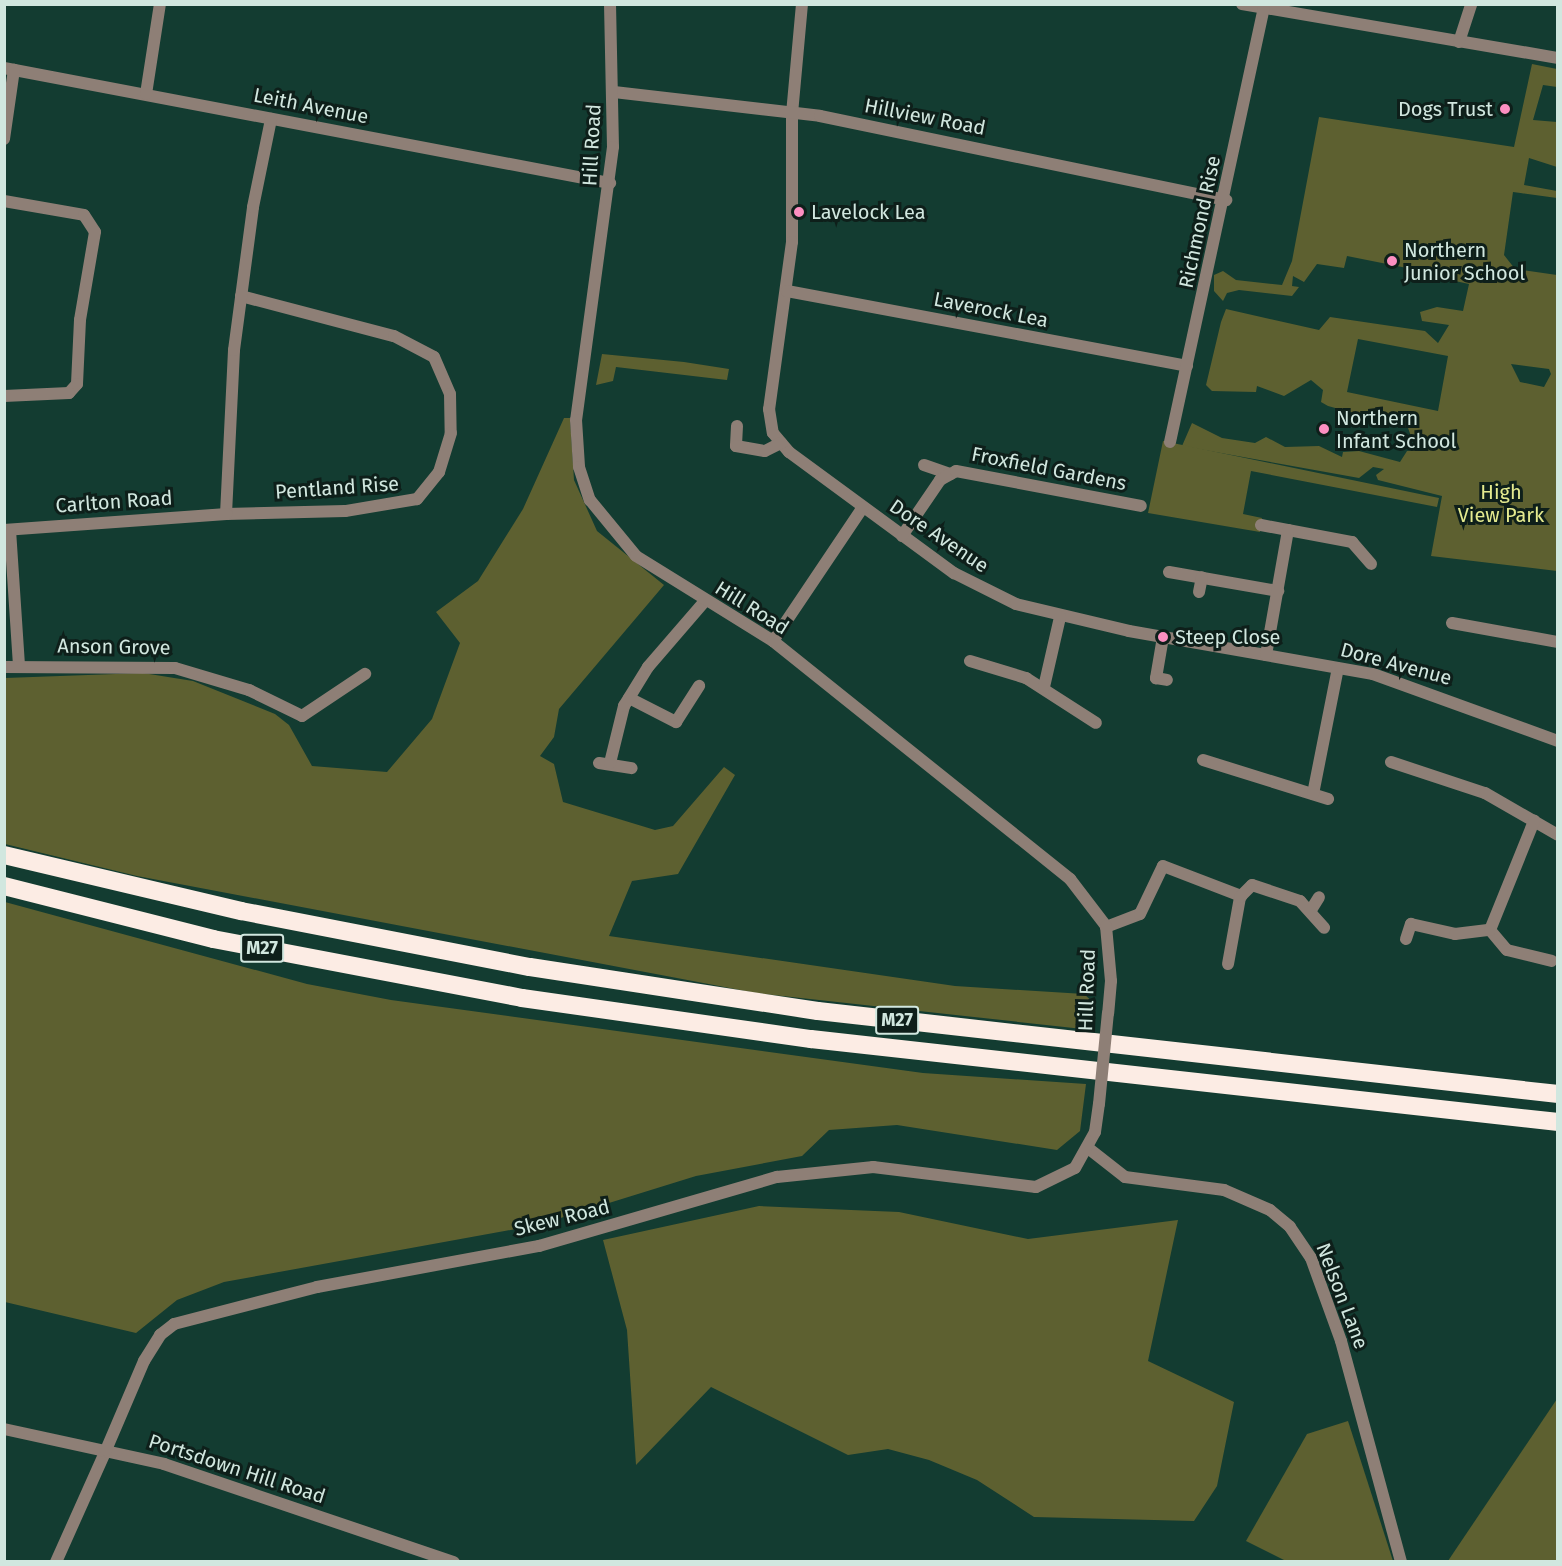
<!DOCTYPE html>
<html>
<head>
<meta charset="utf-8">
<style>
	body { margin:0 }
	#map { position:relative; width:1562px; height:1566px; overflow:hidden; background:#133c31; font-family:"Fira Sans",sans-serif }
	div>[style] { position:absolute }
	.green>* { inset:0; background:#5d6030 }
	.minor>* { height:12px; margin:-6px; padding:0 6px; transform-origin:6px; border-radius:6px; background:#8e7f76 }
	.tertiary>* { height:12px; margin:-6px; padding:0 6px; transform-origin:6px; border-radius:6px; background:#8e7f76 }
	.motorway>* { height:18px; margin:-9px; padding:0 9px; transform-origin:9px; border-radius:9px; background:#fcece4 }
	.tertiary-bridge>* { height:12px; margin:-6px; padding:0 6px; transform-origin:6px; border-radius:6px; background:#8e7f76 }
	.dots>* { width:16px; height:16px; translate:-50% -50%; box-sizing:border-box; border:3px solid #0e1f1a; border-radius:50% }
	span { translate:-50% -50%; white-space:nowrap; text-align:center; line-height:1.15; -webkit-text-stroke:6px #0e1f1a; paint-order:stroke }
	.shield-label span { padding:2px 4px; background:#0e1f1a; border:2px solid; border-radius:4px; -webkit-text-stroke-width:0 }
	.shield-label { font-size:18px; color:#d1e7df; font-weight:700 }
	.street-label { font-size:20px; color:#d1e7df }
	.poi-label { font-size:20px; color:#d1e7df }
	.right { translate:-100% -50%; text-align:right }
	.left { translate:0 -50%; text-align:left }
	.park-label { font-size:20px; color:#e4ea8f }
	.frame { position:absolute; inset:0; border:6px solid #d1e7df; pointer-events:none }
</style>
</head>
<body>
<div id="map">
	<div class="green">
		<i style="clip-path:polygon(evenodd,1532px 64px,1557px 69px,1557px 87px,1543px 85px,1533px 120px,1557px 122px,1557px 167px,1529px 158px,1524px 185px,1557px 191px,1557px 198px,1513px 192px,1504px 255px,1515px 269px,1557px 275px,1557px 571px,1431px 556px,1442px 496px,1378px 480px,1376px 475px,1384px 469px,1373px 467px,1359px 478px,1182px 446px,1192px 423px,1222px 438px,1255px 443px,1266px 437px,1285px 447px,1319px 446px,1342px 457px,1343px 452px,1359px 451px,1400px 462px,1407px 451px,1416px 450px,1408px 428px,1328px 406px,1321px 402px,1323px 390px,1311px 380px,1284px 396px,1257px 386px,1256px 392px,1212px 391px,1206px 385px,1221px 322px,1226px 309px,1319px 330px,1330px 317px,1425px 331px,1438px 343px,1449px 325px,1422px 321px,1420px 312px,1437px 307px,1463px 311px,1469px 284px,1446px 279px,1446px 283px,1442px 275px,1347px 256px,1344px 268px,1317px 264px,1304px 282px,1293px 276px,1292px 286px,1299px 287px,1292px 296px,1239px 290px,1227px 293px,1223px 301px,1214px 291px,1214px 275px,1223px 271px,1236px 280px,1282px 285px,1292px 261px,1319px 117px,1514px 147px,1532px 64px,1358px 339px,1448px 356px,1438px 411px,1347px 392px,1358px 339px,1532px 64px,1511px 364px,1549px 369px,1551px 374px,1544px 387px,1520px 382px,1511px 364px)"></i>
		<i style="clip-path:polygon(602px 354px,684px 362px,729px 369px,727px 380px,616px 367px,613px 381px,596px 385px)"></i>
		<i style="clip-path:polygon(564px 418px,570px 418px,574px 480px,597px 531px,664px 585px,559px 709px,554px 737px,540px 756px,554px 764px,563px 802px,655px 830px,673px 826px,724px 767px,735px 775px,678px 874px,632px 881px,609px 936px,955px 986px,1084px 994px,1095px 1004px,1092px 1030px,756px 993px,137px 876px,5px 844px,5px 678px,143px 673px,193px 681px,275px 714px,289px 725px,312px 766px,387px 772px,432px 719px,460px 643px,436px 612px,478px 581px,523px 509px)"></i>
		<i style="clip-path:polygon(1163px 441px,1439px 498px,1437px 507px,1251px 471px,1243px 514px,1262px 518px,1260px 532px,1148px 513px)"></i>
		<i style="clip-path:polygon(5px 902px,307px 984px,391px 1000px,923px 1073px,1086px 1084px,1080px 1131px,1057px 1150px,897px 1125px,829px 1130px,802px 1156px,696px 1176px,538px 1225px,224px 1282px,177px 1300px,136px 1333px,5px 1302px)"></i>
		<i style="clip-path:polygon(759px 1206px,899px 1212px,1028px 1239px,1178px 1220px,1148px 1361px,1234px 1402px,1217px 1486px,1194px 1521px,1034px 1517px,977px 1480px,929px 1460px,888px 1449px,848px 1455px,711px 1387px,636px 1465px,627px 1330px,603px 1240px)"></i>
		<i style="clip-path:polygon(1557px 1399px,1557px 1561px,1448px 1561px,1454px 1552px)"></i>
		<i style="clip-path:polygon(1348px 1421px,1393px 1561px,1286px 1561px,1246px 1541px,1307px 1434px)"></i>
	</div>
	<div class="minor">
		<i style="left:802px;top:4px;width:109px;rotate:95.2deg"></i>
		<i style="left:792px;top:113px;width:129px;rotate:90deg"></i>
		<i style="left:792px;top:242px;width:169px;rotate:97.8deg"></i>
		<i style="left:769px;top:409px;width:24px;rotate:81deg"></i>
		<i style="left:773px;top:433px;width:25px;rotate:50deg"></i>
		<i style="left:789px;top:452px;width:205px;rotate:36.3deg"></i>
		<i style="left:954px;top:573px;width:69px;rotate:26.6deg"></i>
		<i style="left:1016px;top:604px;width:116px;rotate:13.4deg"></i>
		<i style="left:1129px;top:631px;width:248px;rotate:10deg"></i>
		<i style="left:1373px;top:674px;width:197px;rotate:19.9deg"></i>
		<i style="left:1242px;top:4px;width:321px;rotate:9.7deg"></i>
		<i style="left:1459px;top:42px;width:40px;rotate:-72deg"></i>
		<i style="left:4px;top:68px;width:617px;rotate:10.75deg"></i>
		<i style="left:614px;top:92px;width:207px;rotate:6.6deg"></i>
		<i style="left:820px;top:116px;width:415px;rotate:11.7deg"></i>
		<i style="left:146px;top:94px;width:91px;rotate:-81.2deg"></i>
		<i style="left:4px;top:139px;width:70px;rotate:-81.8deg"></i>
		<i style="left:4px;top:201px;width:81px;rotate:9.9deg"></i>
		<i style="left:84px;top:215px;width:20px;rotate:57deg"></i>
		<i style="left:95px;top:232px;width:89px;rotate:99.7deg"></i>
		<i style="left:80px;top:320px;width:64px;rotate:92.7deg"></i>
		<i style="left:77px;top:384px;width:12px;rotate:132deg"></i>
		<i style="left:69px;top:393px;width:65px;rotate:177.4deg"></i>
		<i style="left:787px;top:291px;width:407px;rotate:10.6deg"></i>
		<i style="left:241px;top:296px;width:158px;rotate:14.7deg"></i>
		<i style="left:394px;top:336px;width:45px;rotate:27.7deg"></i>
		<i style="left:434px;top:357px;width:40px;rotate:66.6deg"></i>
		<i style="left:450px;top:394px;width:39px;rotate:89deg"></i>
		<i style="left:451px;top:433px;width:41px;rotate:107.1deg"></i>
		<i style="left:439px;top:472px;width:35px;rotate:129deg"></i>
		<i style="left:417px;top:499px;width:73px;rotate:170.5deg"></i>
		<i style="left:345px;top:511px;width:119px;rotate:178.6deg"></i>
		<i style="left:226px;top:514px;width:164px;rotate:-87.2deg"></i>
		<i style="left:234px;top:350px;width:144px;rotate:-82.4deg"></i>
		<i style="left:253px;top:207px;width:90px;rotate:-78.4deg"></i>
		<i style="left:737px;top:426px;width:20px;rotate:93deg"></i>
		<i style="left:736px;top:446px;width:29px;rotate:10deg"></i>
		<i style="left:765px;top:451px;width:18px;rotate:-27deg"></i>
		<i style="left:1170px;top:442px;width:443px;rotate:-77.8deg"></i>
		<i style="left:924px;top:465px;width:28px;rotate:19deg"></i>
		<i style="left:1261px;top:525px;width:93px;rotate:10.6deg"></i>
		<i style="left:1352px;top:542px;width:29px;rotate:49deg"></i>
		<i style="left:4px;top:530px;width:223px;rotate:-4.1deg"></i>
		<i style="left:10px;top:530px;width:136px;rotate:86.2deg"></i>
		<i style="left:902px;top:536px;width:68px;rotate:-55.8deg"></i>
		<i style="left:940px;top:480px;width:18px;rotate:-29deg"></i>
		<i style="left:956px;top:471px;width:188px;rotate:10.7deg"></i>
		<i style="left:1169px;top:572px;width:111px;rotate:9.9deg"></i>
		<i style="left:1199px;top:592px;width:15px;rotate:-79deg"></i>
		<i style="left:1452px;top:623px;width:108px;rotate:10.2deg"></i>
		<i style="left:1163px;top:637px;width:42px;rotate:99.7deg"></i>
		<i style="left:1156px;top:678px;width:11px;rotate:10deg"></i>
		<i style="left:773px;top:641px;width:161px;rotate:-56.1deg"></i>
		<i style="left:1266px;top:655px;width:127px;rotate:-80deg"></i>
		<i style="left:970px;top:661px;width:59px;rotate:16.9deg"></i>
		<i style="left:1026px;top:678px;width:83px;rotate:32.7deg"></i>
		<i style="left:4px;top:667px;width:171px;rotate:0.3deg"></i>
		<i style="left:175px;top:668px;width:77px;rotate:16.6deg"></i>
		<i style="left:249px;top:690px;width:59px;rotate:26.1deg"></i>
		<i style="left:302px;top:716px;width:76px;rotate:-33.7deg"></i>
		<i style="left:1044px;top:687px;width:72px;rotate:-77.1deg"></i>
		<i style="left:629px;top:698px;width:53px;rotate:27.1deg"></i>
		<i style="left:676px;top:722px;width:43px;rotate:-57.4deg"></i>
		<i style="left:1203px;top:760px;width:131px;rotate:17.3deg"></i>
		<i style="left:1391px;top:762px;width:99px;rotate:18.3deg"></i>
		<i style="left:1485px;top:793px;width:84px;rotate:29.9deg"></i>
		<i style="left:599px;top:763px;width:33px;rotate:9deg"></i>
		<i style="left:610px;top:763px;width:59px;rotate:-76.2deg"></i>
		<i style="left:624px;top:706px;width:46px;rotate:-58.4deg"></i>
		<i style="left:648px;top:667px;width:87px;rotate:-49.2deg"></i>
		<i style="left:1313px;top:794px;width:128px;rotate:-78.8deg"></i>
		<i style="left:1311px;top:910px;width:15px;rotate:-58deg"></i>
		<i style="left:1106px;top:927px;width:36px;rotate:-21deg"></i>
		<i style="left:1140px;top:914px;width:53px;rotate:-64.4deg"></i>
		<i style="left:1163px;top:866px;width:84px;rotate:21deg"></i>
		<i style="left:1490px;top:930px;width:26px;rotate:50deg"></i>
		<i style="left:1507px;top:950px;width:46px;rotate:13.7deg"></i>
		<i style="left:1406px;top:939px;width:16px;rotate:-72deg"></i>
		<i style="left:1411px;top:924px;width:45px;rotate:12.8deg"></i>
		<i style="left:1455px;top:934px;width:35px;rotate:-7deg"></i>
		<i style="left:1490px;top:930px;width:118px;rotate:-68deg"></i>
		<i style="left:1228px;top:964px;width:68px;rotate:-79.8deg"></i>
		<i style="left:1240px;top:897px;width:17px;rotate:-45deg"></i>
		<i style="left:1252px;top:885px;width:51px;rotate:18.4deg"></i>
		<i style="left:1300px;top:901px;width:36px;rotate:48deg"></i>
		<i style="left:1088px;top:1148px;width:47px;rotate:38.1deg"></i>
		<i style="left:1125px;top:1177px;width:100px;rotate:7.5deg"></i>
		<i style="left:1224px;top:1190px;width:50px;rotate:23.5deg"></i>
		<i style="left:1270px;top:1210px;width:26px;rotate:40deg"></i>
		<i style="left:1290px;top:1227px;width:37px;rotate:56deg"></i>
		<i style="left:1311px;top:1258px;width:88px;rotate:70.1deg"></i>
		<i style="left:1341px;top:1341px;width:229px;rotate:74.8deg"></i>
		<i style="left:56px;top:1562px;width:123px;rotate:-65.9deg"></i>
	</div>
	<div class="tertiary">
		<i style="left:610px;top:4px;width:143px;rotate:88.8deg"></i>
		<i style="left:613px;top:147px;width:275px;rotate:97.7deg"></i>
		<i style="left:576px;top:420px;width:47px;rotate:86.3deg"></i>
		<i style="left:579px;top:467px;width:35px;rotate:72deg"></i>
		<i style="left:590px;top:500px;width:72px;rotate:50.6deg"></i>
		<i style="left:636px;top:556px;width:161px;rotate:31.8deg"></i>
		<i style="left:773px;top:641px;width:381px;rotate:38.7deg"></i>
		<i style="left:1070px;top:879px;width:59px;rotate:52.5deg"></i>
		<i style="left:1106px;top:926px;width:55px;rotate:84.8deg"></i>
		<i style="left:1111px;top:981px;width:32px;rotate:95deg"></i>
		<i style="left:4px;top:1429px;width:164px;rotate:12.3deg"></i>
		<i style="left:164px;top:1464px;width:306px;rotate:18.7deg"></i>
		<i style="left:106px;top:1450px;width:97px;rotate:-66.9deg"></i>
		<i style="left:144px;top:1361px;width:31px;rotate:-58deg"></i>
		<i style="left:160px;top:1335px;width:18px;rotate:-38deg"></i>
		<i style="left:174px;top:1324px;width:148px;rotate:-14.5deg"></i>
		<i style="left:317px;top:1287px;width:226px;rotate:-10.5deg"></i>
		<i style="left:539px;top:1246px;width:248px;rotate:-16.2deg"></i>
		<i style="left:777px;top:1177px;width:97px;rotate:-5.9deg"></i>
		<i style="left:873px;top:1167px;width:164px;rotate:7deg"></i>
		<i style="left:1036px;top:1187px;width:43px;rotate:-26deg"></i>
		<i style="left:1075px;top:1168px;width:41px;rotate:-60.9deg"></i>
		<i style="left:1095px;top:1132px;width:28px;rotate:-82deg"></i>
	</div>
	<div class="motorway">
		<i style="left:4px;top:855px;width:244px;rotate:13.3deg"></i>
		<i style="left:241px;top:911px;width:294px;rotate:11deg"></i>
		<i style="left:530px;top:967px;width:291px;rotate:8.7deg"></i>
		<i style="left:818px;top:1011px;width:745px;rotate:6.4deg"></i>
		<i style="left:4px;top:886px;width:216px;rotate:14.2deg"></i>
		<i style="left:213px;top:939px;width:315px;rotate:10.8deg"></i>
		<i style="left:522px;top:998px;width:292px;rotate:8.1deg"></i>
		<i style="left:811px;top:1039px;width:752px;rotate:6.34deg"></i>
	</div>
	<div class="tertiary-bridge">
		<i style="left:1099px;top:1104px;width:91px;rotate:-84.4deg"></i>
	</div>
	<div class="dots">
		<i style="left:1505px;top:109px;background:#fc8fc1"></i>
		<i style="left:799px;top:212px;background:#fc8fc1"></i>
		<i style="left:1392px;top:261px;background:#fc8fc1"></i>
		<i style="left:1324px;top:429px;background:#fc8fc1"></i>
		<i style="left:1163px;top:637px;background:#fc8fc1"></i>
	</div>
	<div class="shield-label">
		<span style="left:262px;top:948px">M27</span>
		<span style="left:897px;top:1020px">M27</span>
	</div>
	<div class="street-label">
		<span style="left:311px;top:106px;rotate:11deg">Leith Avenue</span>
		<span style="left:925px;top:117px;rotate:11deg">Hillview Road</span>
		<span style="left:592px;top:145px;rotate:-87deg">Hill Road</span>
		<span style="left:1200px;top:222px;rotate:-78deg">Richmond Rise</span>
		<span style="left:991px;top:310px;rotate:11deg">Laverock Lea</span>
		<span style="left:1049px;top:469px;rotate:11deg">Froxfield Gardens</span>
		<span style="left:337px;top:488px;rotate:-4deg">Pentland Rise</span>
		<span style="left:114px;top:502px;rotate:-4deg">Carlton Road</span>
		<span style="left:939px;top:536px;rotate:34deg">Dore Avenue</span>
		<span style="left:752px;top:608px;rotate:32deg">Hill Road</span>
		<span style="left:114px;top:647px;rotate:1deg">Anson Grove</span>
		<span style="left:1396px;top:664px;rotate:15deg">Dore Avenue</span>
		<span style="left:1087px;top:990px;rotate:-88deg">Hill Road</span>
		<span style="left:562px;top:1218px;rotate:-14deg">Skew Road</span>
		<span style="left:1342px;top:1296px;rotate:69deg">Nelson Lane</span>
		<span style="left:237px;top:1469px;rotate:18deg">Portsdown Hill Road</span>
	</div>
	<div class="poi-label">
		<span class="right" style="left:1493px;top:109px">Dogs Trust</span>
		<span class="left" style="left:811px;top:212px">Lavelock Lea</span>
		<span class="left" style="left:1404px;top:262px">Northern<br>Junior School</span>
		<span class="left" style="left:1336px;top:430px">Northern<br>Infant School</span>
		<span class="left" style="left:1175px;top:637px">Steep Close</span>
	</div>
	<div class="park-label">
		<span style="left:1501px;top:504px">High<br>View Park</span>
	</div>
	<div class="frame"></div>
</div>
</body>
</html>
